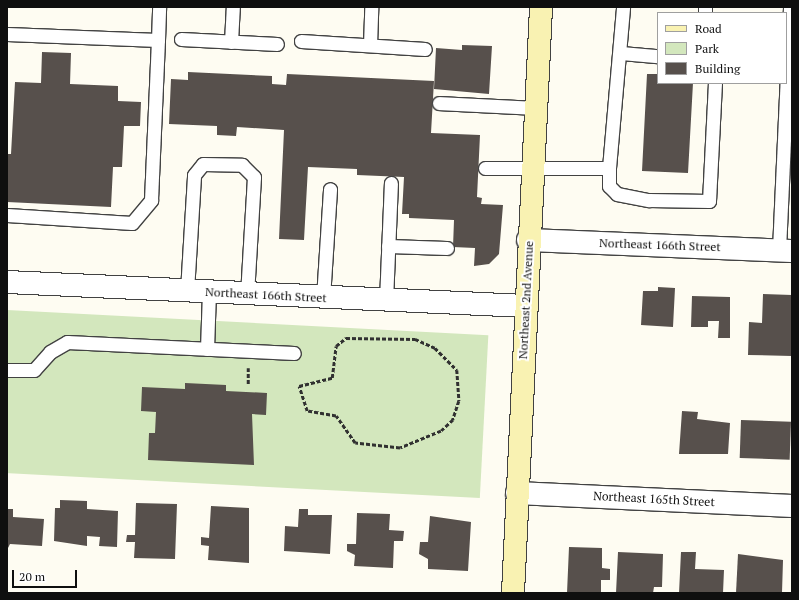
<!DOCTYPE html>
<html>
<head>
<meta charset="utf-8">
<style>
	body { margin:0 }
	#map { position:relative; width:799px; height:600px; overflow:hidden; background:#fefcf2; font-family:"PT Serif",serif }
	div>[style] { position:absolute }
	.green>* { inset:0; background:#d3e7bd; transform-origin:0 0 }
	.building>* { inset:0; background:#57504c; transform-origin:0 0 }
	.path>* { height:2.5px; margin-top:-1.25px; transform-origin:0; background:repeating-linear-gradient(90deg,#313131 0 4px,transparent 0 6px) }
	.roads { filter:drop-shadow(1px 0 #424242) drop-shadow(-1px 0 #424242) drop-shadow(0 1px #424242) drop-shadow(0 -1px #424242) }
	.lane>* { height:13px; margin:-6.5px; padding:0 6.5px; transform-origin:6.5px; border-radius:6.5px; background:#fff }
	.street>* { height:22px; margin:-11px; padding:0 11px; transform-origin:11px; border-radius:11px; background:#fff }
	.secondary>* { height:22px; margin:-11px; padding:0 11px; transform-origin:11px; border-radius:11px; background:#f9f2b2 }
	span { translate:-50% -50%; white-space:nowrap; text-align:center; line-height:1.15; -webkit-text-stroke:4px #fff; paint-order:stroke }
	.street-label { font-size:12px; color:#0f0f0f }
	.frame { position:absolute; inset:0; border:8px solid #0f0f0f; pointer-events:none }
	.legend { position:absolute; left:657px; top:12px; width:130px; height:72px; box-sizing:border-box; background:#fff; border:1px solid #9f9f9f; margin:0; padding:5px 7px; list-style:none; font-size:12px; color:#0f0f0f }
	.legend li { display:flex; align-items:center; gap:8px; height:20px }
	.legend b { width:20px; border:1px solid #9f9f9f }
	.scale { position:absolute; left:12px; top:570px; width:65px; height:18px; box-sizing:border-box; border:2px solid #0f0f0f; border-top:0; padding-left:5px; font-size:12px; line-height:14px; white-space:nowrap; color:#0f0f0f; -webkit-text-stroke:3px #fff; paint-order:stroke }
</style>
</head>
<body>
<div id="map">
	<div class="green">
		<i style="left:7px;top:310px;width:482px;height:163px;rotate:3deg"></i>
	</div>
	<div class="building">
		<i style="clip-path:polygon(462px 45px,492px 46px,489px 94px,434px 89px,436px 48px,462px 50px)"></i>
		<i style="clip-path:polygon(42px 52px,71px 53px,70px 84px,118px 86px,118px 101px,141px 102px,140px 126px,124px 126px,122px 167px,113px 167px,111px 207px,7px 202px,7px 154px,11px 154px,15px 82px,41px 83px)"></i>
		<i style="clip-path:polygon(188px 72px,272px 76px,272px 84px,286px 85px,287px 74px,434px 81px,431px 133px,480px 135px,477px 197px,482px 198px,481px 204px,503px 205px,499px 254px,489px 264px,474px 266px,475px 248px,453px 247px,454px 220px,409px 218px,409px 214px,402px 214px,404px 177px,357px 175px,357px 169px,308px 167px,304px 240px,279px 239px,284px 130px,237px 127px,236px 136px,217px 135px,217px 126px,169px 124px,171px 79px,188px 80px)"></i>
		<i style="clip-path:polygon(647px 74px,658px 74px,658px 83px,693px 83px,688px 173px,642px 171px)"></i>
		<i style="clip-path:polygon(658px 287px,675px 288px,673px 327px,641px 325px,643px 291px,658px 291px)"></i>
		<i style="clip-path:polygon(763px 294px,792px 295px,792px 356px,748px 355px,749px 322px,762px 323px)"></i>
		<i style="clip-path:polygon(692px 296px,730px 297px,730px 338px,718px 338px,719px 321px,708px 321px,708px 327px,691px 327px)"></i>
		<i style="clip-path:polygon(185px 383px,226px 385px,226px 391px,267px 393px,266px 415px,252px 414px,254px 465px,148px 460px,149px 433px,155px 433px,156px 412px,141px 411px,142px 387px,185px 389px)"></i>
		<i style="clip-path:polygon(682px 411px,698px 412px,697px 419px,730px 423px,728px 454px,679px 454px)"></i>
		<i style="left:741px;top:420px;width:50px;height:38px;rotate:2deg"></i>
		<i style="clip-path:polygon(60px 500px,87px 501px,87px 509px,118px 511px,117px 547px,99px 546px,100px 537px,87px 536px,87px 546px,54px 541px,55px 508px,60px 508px)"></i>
		<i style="clip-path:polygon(136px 503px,177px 504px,175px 559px,134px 558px,135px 542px,126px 542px,127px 535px,135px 535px)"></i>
		<i style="clip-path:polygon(211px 506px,249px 508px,249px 563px,208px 560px,209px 546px,201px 545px,201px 537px,209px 538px)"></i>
		<i style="clip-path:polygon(7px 509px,13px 509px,13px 517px,44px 519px,42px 546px,10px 544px,7px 550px)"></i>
		<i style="clip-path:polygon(299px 509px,308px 509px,308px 515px,332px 515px,330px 554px,284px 551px,285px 526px,298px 527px)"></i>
		<i style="clip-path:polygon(357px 513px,390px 514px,389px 530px,404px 531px,403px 541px,394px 541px,393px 568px,354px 566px,355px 555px,347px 551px,347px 544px,356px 544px)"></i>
		<i style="clip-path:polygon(430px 516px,471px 522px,468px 571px,428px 569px,428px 559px,419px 554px,420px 542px,428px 542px)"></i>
		<i style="clip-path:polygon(569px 547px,602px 548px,602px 568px,610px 569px,610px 580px,601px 580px,601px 593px,567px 593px)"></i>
		<i style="clip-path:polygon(618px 552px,663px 554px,662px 587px,654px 587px,653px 593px,616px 593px)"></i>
		<i style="clip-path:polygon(681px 552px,696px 552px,695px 569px,724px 570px,723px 593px,679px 593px)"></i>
		<i style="clip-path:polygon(738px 554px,783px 560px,782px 593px,736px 593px)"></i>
	</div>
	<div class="path">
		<i style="left:346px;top:338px;width:69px;rotate:0.8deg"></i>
		<i style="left:415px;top:339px;width:22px;rotate:24deg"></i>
		<i style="left:435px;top:348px;width:31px;rotate:45deg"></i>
		<i style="left:457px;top:370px;width:31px;rotate:86deg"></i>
		<i style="left:459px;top:401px;width:20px;rotate:108deg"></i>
		<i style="left:453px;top:420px;width:16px;rotate:137deg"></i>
		<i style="left:441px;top:431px;width:44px;rotate:157.5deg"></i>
		<i style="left:400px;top:448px;width:45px;rotate:-173.7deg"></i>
		<i style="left:355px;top:443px;width:33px;rotate:-125deg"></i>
		<i style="left:336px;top:416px;width:29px;rotate:-170deg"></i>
		<i style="left:307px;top:411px;width:26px;rotate:-108deg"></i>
		<i style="left:299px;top:386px;width:34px;rotate:-14deg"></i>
		<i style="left:332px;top:378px;width:32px;rotate:-83deg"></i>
		<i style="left:336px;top:346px;width:13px;rotate:-39deg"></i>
		<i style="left:248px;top:384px;width:16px;rotate:-90deg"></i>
	</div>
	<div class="roads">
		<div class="lane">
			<i style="left:705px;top:13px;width:6px;rotate:-90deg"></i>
			<i style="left:7px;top:34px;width:151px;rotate:2.3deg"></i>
			<i style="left:158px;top:40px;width:33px;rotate:-88deg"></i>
			<i style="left:181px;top:39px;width:96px;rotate:3deg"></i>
			<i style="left:301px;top:41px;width:124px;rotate:3.7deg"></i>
			<i style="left:231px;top:42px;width:35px;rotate:-87deg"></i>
			<i style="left:370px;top:45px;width:38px;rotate:-88deg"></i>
			<i style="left:621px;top:53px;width:37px;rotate:5deg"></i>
			<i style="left:439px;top:103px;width:96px;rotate:3deg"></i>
			<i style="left:485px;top:168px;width:124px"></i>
			<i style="left:609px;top:168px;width:162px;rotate:-85deg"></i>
			<i style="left:609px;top:168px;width:18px;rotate:90deg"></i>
			<i style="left:609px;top:186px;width:11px;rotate:45deg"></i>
			<i style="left:617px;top:194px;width:33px;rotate:11deg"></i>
			<i style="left:649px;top:200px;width:60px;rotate:1deg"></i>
			<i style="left:709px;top:201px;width:118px;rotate:-87.1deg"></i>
			<i style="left:7px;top:215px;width:125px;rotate:3.7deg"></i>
			<i style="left:132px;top:223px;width:30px;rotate:-50deg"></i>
			<i style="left:151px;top:200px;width:160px;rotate:-87.5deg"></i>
			<i style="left:388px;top:246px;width:59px;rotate:1.9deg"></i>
			<i style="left:779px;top:250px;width:243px;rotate:-87.4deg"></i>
			<i style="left:187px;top:291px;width:116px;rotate:-86.5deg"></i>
			<i style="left:194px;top:175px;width:14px;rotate:-51deg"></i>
			<i style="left:203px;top:164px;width:39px;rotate:1deg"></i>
			<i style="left:242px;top:165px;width:17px;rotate:45deg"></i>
			<i style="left:254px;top:177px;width:117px;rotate:93.4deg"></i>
			<i style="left:323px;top:298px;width:109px;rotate:-86.3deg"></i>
			<i style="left:386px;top:301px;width:118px;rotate:-87.6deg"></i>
			<i style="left:207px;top:349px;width:57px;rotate:-88deg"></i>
			<i style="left:7px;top:370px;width:27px"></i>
			<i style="left:34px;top:370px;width:24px;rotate:-48deg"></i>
			<i style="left:50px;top:352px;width:20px;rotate:-30deg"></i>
			<i style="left:67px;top:342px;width:227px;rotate:2.8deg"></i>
		</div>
		<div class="street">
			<i style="left:528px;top:240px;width:264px;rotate:2.4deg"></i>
			<i style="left:7px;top:282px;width:519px;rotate:2.65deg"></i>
			<i style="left:517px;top:493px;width:275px;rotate:2.7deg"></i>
		</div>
		<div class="secondary">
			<i style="left:513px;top:593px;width:587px;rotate:-87.26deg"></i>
		</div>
	</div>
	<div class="street-label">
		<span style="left:660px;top:245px;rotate:2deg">Northeast 166th Street</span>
		<span style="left:266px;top:295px;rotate:3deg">Northeast 166th Street</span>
		<span style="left:526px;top:300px;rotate:-87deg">Northeast 2nd Avenue</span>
		<span style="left:654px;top:499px;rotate:3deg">Northeast 165th Street</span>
	</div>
	<div class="frame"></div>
	<ul class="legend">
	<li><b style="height:5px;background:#f9f2b2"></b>Road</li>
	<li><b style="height:11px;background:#d3e7bd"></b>Park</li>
	<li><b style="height:11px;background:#57504c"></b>Building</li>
	</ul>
	<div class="scale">20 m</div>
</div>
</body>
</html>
